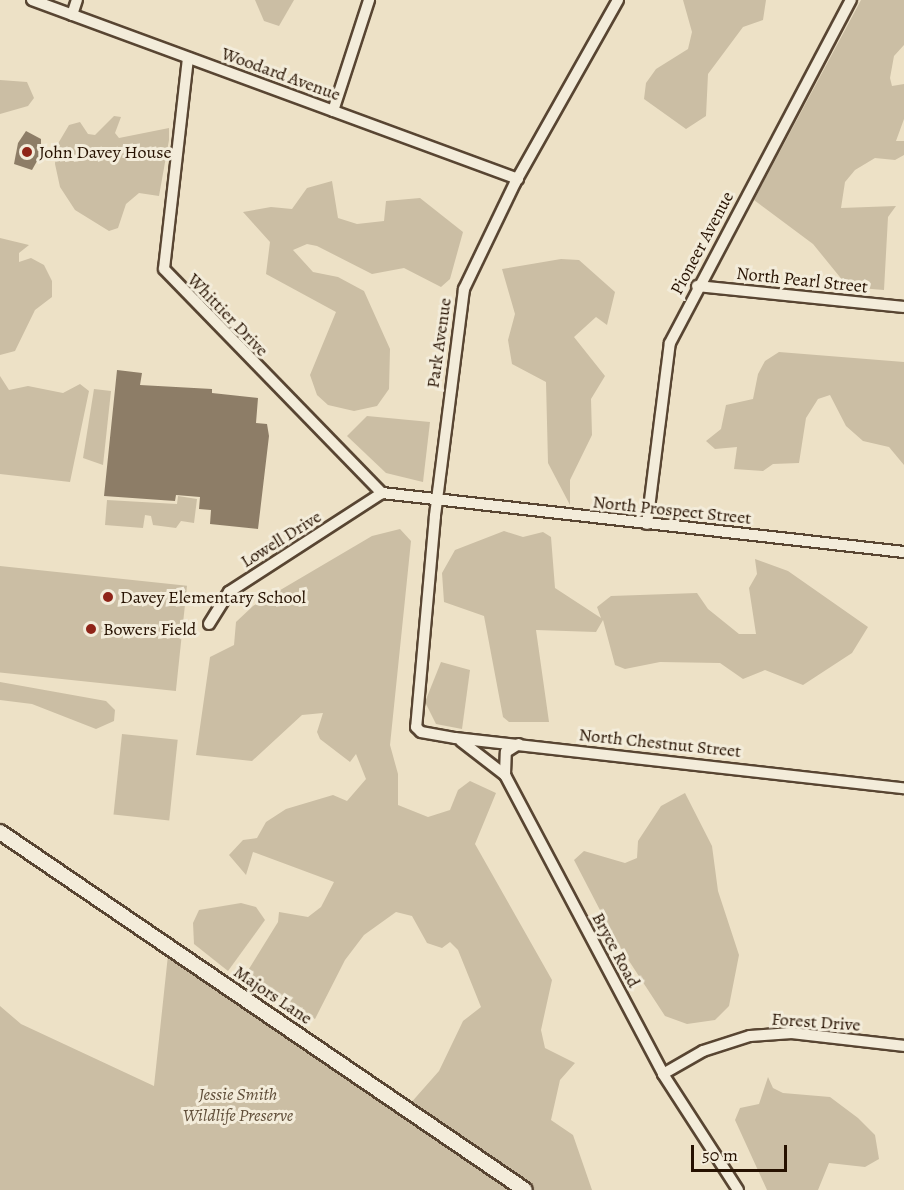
<!DOCTYPE html>
<html>
<head>
<meta charset="utf-8">
<style>
	body { margin:0 }
	#map { position:relative; width:904px; height:1190px; overflow:hidden; background:#ede1c6; font-family:Alegreya,serif }
	div>[style] { position:absolute }
	.green>* { inset:0; background:#cbbea4; transform-origin:0 0 }
	.building>* { inset:0; background:#8d7d67 }
	.roads { filter:drop-shadow(2px 0 #584532) drop-shadow(-2px 0 #584532) drop-shadow(0 2px #584532) drop-shadow(0 -2px #584532) }
	.minor>* { height:10px; margin:-5px; padding:0 5px; transform-origin:5px; border-radius:5px; background:#f3ecda }
	.tertiary>* { height:14px; margin:-7px; padding:0 7px; transform-origin:7px; border-radius:7px; background:#f3ecda }
	.dots>* { width:16px; height:16px; translate:-50% -50%; box-sizing:border-box; border:3px solid #f3ecda; border-radius:50% }
	span { translate:-50% -50%; white-space:nowrap; text-align:center; line-height:1.15; -webkit-text-stroke:6px #f3ecda; paint-order:stroke }
	.street-label { font-size:18px; color:#261100 }
	.poi-label { font-size:18px; color:#261100 }
	.left { translate:0 -50%; text-align:left }
	.park-label { font-size:18px; color:#604e39; font-style:italic }
	.scale { position:absolute; left:691px; top:1145px; width:96px; height:27px; box-sizing:border-box; border:3px solid #261100; border-top:0; padding-left:8px; font-size:18px; line-height:21px; white-space:nowrap; color:#261100; -webkit-text-stroke:4px #f3ecda; paint-order:stroke }
</style>
</head>
<body>
<div id="map">
	<div class="green">
		<i style="clip-path:polygon(255px 0,294px 0,279px 26px,264px 21px)"></i>
		<i style="clip-path:polygon(683px 0,766px 0,763px 20px,743px 27px,708px 74px,706px 116px,686px 129px,644px 99px,646px 83px,656px 69px,688px 49px,692px 32px)"></i>
		<i style="clip-path:polygon(861px 0,904px 0,904px 45px,894px 56px,890px 78px,892px 86px,904px 84px,904px 119px,896px 141px,904px 141px,904px 155px,895px 160px,875px 158px,855px 170px,845px 182px,841px 208px,896px 206px,888px 217px,884px 290px,848px 287px,813px 244px,754px 200px)"></i>
		<i style="clip-path:polygon(0 80px,27px 82px,34px 98px,28px 106px,0 114px)"></i>
		<i style="clip-path:polygon(114px 116px,121px 117px,115px 133px,119px 138px,169px 128px,169px 140px,159px 196px,139px 193px,126px 204px,118px 228px,109px 231px,75px 210px,60px 187px,55px 164px,56px 147px,69px 125px,80px 122px,88px 134px,95px 135px)"></i>
		<i style="clip-path:polygon(332px 181px,338px 218px,357px 224px,384px 221px,386px 201px,420px 198px,463px 232px,450px 279px,441px 287px,404px 268px,372px 274px,317px 246px,307px 244px,293px 250px,313px 272px,338px 277px,364px 291px,390px 349px,389px 389px,377px 406px,354px 411px,328px 405px,317px 395px,310px 375px,336px 312px,266px 274px,270px 242px,243px 212px,271px 207px,292px 209px,307px 188px)"></i>
		<i style="clip-path:polygon(0 238px,29px 245px,19px 253px,19px 262px,31px 258px,44px 265px,52px 281px,52px 297px,35px 310px,15px 351px,0 355px)"></i>
		<i style="clip-path:polygon(561px 259px,579px 260px,615px 292px,607px 325px,596px 317px,574px 337px,605px 376px,591px 399px,592px 435px,570px 480px,570px 505px,548px 463px,546px 382px,512px 364px,508px 340px,515px 314px,502px 269px)"></i>
		<i style="clip-path:polygon(779px 352px,904px 362px,904px 465px,889px 447px,863px 441px,846px 426px,830px 395px,818px 399px,806px 418px,799px 463px,773px 464px,763px 471px,734px 469px,737px 447px,715px 449px,706px 441px,721px 429px,726px 405px,753px 399px,758px 374px,765px 361px)"></i>
		<i style="clip-path:polygon(0 376px,9px 390px,28px 386px,63px 393px,80px 384px,89px 391px,70px 482px,0 474px)"></i>
		<i style="clip-path:polygon(94px 389px,111px 391px,103px 465px,83px 458px)"></i>
		<i style="clip-path:polygon(367px 416px,430px 422px,423px 482px,386px 473px,347px 436px)"></i>
		<i style="clip-path:polygon(178px 496px,197px 499px,194px 523px,181px 521px,176px 528px,153px 525px,151px 516px,145px 515px,143px 528px,105px 525px,107px 500px,177px 504px)"></i>
		<i style="clip-path:polygon(400px 529px,411px 541px,390px 745px,398px 774px,398px 805px,428px 817px,450px 810px,458px 790px,470px 781px,496px 793px,475px 844px,552px 980px,541px 1030px,545px 1048px,575px 1063px,560px 1080px,551px 1120px,573px 1135px,592px 1190px,532px 1190px,409px 1105px,439px 1071px,463px 1021px,481px 1007px,458px 950px,450px 942px,442px 948px,427px 943px,412px 916px,396px 912px,364px 935px,345px 960px,315px 1019px,244px 977px,278px 922px,279px 912px,308px 917px,321px 907px,334px 882px,253px 852px,246px 875px,229px 855px,243px 840px,257px 838px,266px 822px,286px 809px,333px 795px,347px 801px,366px 779px,356px 754px,350px 762px,320px 739px,317px 732px,323px 713px,302px 715px,252px 761px,196px 755px,210px 657px,234px 645px,236px 622px,253px 606px,372px 536px)"></i>
		<i style="clip-path:polygon(504px 531px,523px 537px,543px 532px,551px 537px,555px 588px,601px 618px,597px 607px,611px 596px,697px 593px,708px 609px,739px 634px,756px 634px,749px 588px,757px 574px,755px 559px,788px 571px,868px 627px,852px 653px,803px 685px,765px 670px,743px 679px,720px 663px,660px 662px,625px 669px,615px 665px,603px 620px,596px 632px,536px 630px,549px 722px,509px 722px,503px 717px,484px 616px,444px 602px,442px 573px,455px 550px)"></i>
		<i style="left:0;top:566px;width:188px;height:106px;rotate:6deg"></i>
		<i style="clip-path:polygon(441px 662px,470px 670px,462px 729px,436px 724px,425px 702px)"></i>
		<i style="clip-path:polygon(0 682px,106px 701px,115px 710px,114px 721px,96px 729px,32px 704px,0 700px)"></i>
		<i style="left:122px;top:734px;width:56px;height:81px;rotate:6deg"></i>
		<i style="clip-path:polygon(685px 793px,712px 846px,718px 891px,739px 955px,729px 1006px,715px 1020px,687px 1024px,665px 1016px,616px 941px,574px 860px,584px 851px,625px 863px,637px 858px,638px 841px,661px 806px)"></i>
		<i style="clip-path:polygon(241px 903px,256px 907px,265px 920px,228px 971px,194px 944px,193px 923px,199px 910px)"></i>
		<i style="clip-path:polygon(168px 955px,260px 1018px,509px 1190px,0 1190px,0 1006px,21px 1024px,154px 1086px)"></i>
		<i style="clip-path:polygon(768px 1077px,773px 1088px,783px 1093px,830px 1097px,858px 1118px,875px 1135px,879px 1159px,865px 1167px,829px 1163px,818px 1190px,767px 1190px,735px 1120px,740px 1108px,759px 1104px)"></i>
	</div>
	<div class="building">
		<i style="clip-path:polygon(26px 131px,41px 139px,41px 154px,32px 170px,14px 164px,18px 143px)"></i>
		<i style="clip-path:polygon(117px 370px,142px 373px,140px 385px,212px 389px,212px 393px,258px 398px,256px 423px,267px 424px,269px 436px,258px 529px,210px 524px,211px 510px,199px 509px,200px 497px,176px 495px,175px 501px,104px 496px)"></i>
	</div>
	<div class="roads">
		<div class="minor">
			<i style="left:32px;top:0;width:518px;rotate:20.22deg"></i>
			<i style="left:618px;top:0;width:210px;rotate:119.4deg"></i>
			<i style="left:515px;top:183px;width:118px;rotate:115.7deg"></i>
			<i style="left:464px;top:289px;width:229px;rotate:97.3deg"></i>
			<i style="left:435px;top:516px;width:212px;rotate:95.1deg"></i>
			<i style="left:416px;top:727px;width:7px;rotate:45deg"></i>
			<i style="left:421px;top:732px;width:35px;rotate:10deg"></i>
			<i style="left:455px;top:738px;width:452px;rotate:6.4deg"></i>
			<i style="left:72px;top:15px;width:16px;rotate:-72deg"></i>
			<i style="left:188px;top:58px;width:212px;rotate:96.5deg"></i>
			<i style="left:164px;top:269px;width:313px;rotate:45.8deg"></i>
			<i style="left:382px;top:493px;width:525px;rotate:6.45deg"></i>
			<i style="left:333px;top:111px;width:117px;rotate:-72deg"></i>
			<i style="left:697px;top:286px;width:208px;rotate:5.8deg"></i>
			<i style="left:647px;top:524px;width:182px;rotate:-82.8deg"></i>
			<i style="left:670px;top:343px;width:388px;rotate:-62.2deg"></i>
			<i style="left:209px;top:624px;width:38px;rotate:-58deg"></i>
			<i style="left:229px;top:592px;width:182px;rotate:-32.9deg"></i>
			<i style="left:461px;top:741px;width:56px;rotate:37.7deg"></i>
			<i style="left:505px;top:775px;width:338px;rotate:62.1deg"></i>
			<i style="left:663px;top:1074px;width:138px;rotate:57.1deg"></i>
			<i style="left:505px;top:775px;width:23px;rotate:-88deg"></i>
			<i style="left:506px;top:752px;width:15px;rotate:-32deg"></i>
			<i style="left:663px;top:1074px;width:46px;rotate:-29.9deg"></i>
			<i style="left:703px;top:1051px;width:49px;rotate:-17.7deg"></i>
			<i style="left:750px;top:1036px;width:42px;rotate:-4.1deg"></i>
			<i style="left:792px;top:1033px;width:113px;rotate:6.6deg"></i>
		</div>
		<div class="tertiary">
			<i style="left:0;top:832px;width:635px;rotate:34.29deg"></i>
		</div>
	</div>
	<div class="dots">
		<i style="left:27px;top:152px;background:#8f2418"></i>
		<i style="left:108px;top:597px;background:#8f2418"></i>
		<i style="left:91px;top:629px;background:#8f2418"></i>
	</div>
	<div class="street-label">
		<span style="left:281px;top:74px;rotate:20deg">Woodard Avenue</span>
		<span style="left:702px;top:243px;rotate:-62deg">Pioneer Avenue</span>
		<span style="left:802px;top:280px;rotate:6deg">North Pearl Street</span>
		<span style="left:228px;top:315px;rotate:46deg">Whittier Drive</span>
		<span style="left:439px;top:343px;rotate:-82deg">Park Avenue</span>
		<span style="left:672px;top:510px;rotate:6deg">North Prospect Street</span>
		<span style="left:281px;top:539px;rotate:-32deg">Lowell Drive</span>
		<span style="left:660px;top:743px;rotate:6deg">North Chestnut Street</span>
		<span style="left:616px;top:950px;rotate:62deg">Bryce Road</span>
		<span style="left:273px;top:995px;rotate:34deg">Majors Lane</span>
		<span style="left:816px;top:1022px;rotate:4deg">Forest Drive</span>
	</div>
	<div class="poi-label">
		<span class="left" style="left:39px;top:152px">John Davey House</span>
		<span class="left" style="left:120px;top:597px">Davey Elementary School</span>
		<span class="left" style="left:103px;top:629px">Bowers Field</span>
	</div>
	<div class="park-label">
		<span style="left:238px;top:1105px">Jessie Smith<br>Wildlife Preserve</span>
	</div>
	<div class="scale">50 m</div>
</div>
</body>
</html>
